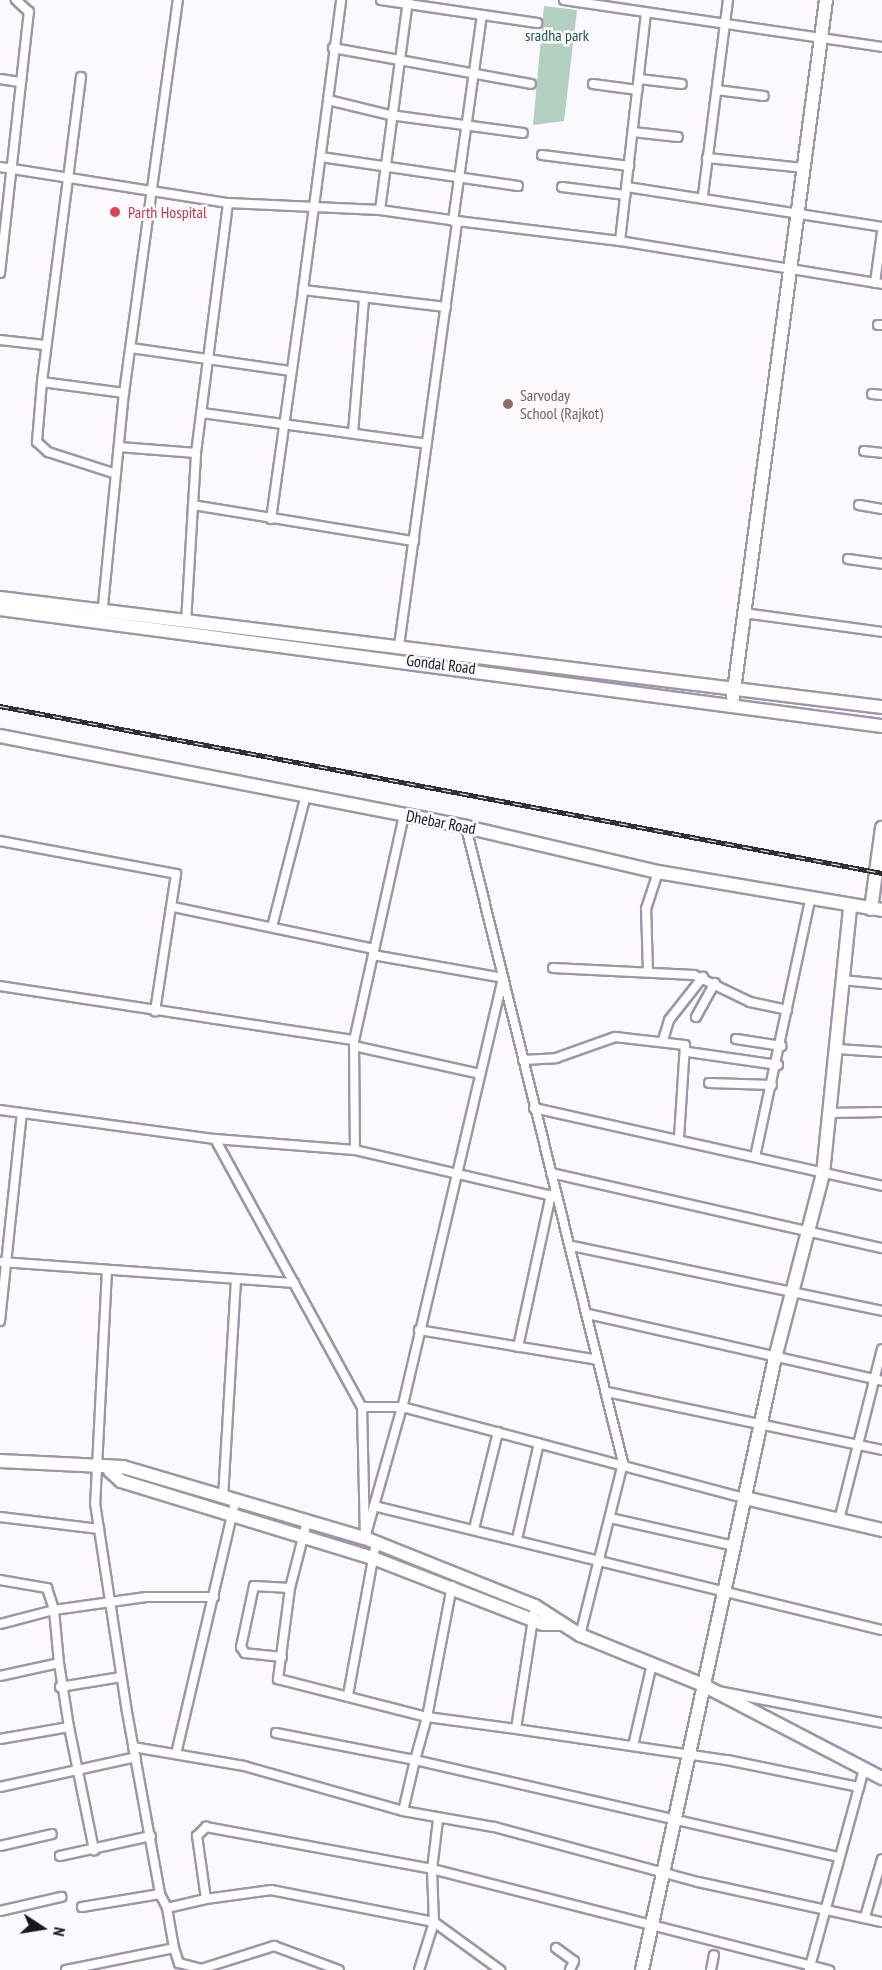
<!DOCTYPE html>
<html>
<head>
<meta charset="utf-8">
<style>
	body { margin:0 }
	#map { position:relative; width:882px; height:1970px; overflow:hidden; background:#fbf9fd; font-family:"PT Sans Narrow",sans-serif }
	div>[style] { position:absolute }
	.green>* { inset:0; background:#b1d0bf }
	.roads { filter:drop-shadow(2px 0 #a095a7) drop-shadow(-2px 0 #a095a7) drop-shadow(0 2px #a095a7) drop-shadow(0 -2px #a095a7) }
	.street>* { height:8px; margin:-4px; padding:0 4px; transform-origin:4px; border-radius:4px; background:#fff }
	.secondary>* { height:12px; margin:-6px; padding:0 6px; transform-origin:6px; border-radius:6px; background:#fff }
	.rail>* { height:5px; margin-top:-2.5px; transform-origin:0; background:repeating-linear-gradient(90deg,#fbf9fd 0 9px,#312e33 0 18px); box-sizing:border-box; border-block:2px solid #312e33 }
	.dots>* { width:16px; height:16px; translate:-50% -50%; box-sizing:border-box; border:3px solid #fbf9fd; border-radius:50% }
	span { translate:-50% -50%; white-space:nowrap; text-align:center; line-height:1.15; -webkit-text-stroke:5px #fbf9fd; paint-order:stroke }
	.park-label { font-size:16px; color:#1a5b40 }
	.health-label { font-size:16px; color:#be3a42 }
	.left { translate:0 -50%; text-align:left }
	.education-label { font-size:16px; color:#785e54 }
	.street-label { font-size:16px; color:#1a161c }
	.north { position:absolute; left:12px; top:1898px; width:60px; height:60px; -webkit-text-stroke:4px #fbf9fd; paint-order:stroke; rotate:102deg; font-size:16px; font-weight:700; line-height:24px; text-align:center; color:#1a161c }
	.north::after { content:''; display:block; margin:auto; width:21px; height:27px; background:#1a161c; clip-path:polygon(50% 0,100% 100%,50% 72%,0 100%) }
</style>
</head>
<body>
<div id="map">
	<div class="green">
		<i style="clip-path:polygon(544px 6px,577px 10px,564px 121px,533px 125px)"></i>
	</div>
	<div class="roads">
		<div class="street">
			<i style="left:381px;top:0;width:158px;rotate:8.4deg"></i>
			<i style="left:564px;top:0;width:321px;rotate:8.4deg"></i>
			<i style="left:333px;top:48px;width:201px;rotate:10.3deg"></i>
			<i style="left:81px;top:77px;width:307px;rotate:97.3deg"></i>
			<i style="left:42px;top:382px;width:83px;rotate:7.6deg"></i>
			<i style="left:0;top:79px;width:18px;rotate:9deg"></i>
			<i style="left:639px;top:79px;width:43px;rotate:6.6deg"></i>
			<i style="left:593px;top:84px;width:45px;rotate:7.6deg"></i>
			<i style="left:717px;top:90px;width:47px;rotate:7.3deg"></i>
			<i style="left:328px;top:100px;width:64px;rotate:13.6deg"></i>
			<i style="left:390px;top:115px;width:134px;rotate:7.7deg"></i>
			<i style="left:633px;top:132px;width:45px;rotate:6.3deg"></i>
			<i style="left:542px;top:155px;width:88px;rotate:7.2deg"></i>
			<i style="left:321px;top:157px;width:199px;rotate:8.4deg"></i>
			<i style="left:707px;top:158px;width:97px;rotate:5.9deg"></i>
			<i style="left:0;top:167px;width:231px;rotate:9deg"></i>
			<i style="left:228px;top:203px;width:152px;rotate:2.6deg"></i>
			<i style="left:380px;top:210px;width:78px;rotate:8.1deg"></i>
			<i style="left:562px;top:187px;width:64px;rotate:7.1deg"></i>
			<i style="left:627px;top:187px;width:258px;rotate:8.9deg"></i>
			<i style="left:703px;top:195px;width:197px;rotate:-82.7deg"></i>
			<i style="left:380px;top:210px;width:212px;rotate:-82.4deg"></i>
			<i style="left:453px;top:221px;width:208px;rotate:-82deg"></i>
			<i style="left:620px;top:241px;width:229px;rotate:-83.5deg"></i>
			<i style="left:0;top:273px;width:263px;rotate:-83.7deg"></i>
			<i style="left:29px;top:12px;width:18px;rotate:-137deg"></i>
			<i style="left:875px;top:283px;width:51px;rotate:-82.2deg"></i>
			<i style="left:303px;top:290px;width:292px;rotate:-82.5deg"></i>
			<i style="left:878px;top:325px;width:4px"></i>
			<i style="left:0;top:340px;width:45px;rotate:6.3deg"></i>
			<i style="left:131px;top:348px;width:162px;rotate:8.2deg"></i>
			<i style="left:42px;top:382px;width:60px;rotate:94.8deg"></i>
			<i style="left:37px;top:442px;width:15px;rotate:42deg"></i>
			<i style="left:48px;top:452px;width:71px;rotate:17.9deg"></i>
			<i style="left:872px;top:394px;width:10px;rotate:6deg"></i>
			<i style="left:202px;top:413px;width:227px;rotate:7.8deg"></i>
			<i style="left:353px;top:433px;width:135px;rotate:-85.3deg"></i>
			<i style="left:119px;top:447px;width:77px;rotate:4.5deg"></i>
			<i style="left:864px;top:451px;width:18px;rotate:6deg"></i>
			<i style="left:193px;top:505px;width:224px;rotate:9.3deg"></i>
			<i style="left:859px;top:505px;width:23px;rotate:10deg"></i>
			<i style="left:271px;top:519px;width:231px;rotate:-82deg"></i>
			<i style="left:303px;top:290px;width:144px;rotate:6.8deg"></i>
			<i style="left:848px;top:559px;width:34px;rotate:8deg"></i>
			<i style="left:744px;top:613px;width:139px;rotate:7.8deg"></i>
			<i style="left:102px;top:616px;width:224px;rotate:-84.4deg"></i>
			<i style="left:124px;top:393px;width:397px;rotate:-82.2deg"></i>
			<i style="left:186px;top:623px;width:170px;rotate:-86.6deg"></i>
			<i style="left:196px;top:453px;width:252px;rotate:-82.7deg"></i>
			<i style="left:399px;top:646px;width:429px;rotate:-82.2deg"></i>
			<i style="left:457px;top:221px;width:164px;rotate:7deg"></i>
			<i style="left:620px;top:241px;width:266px;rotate:9.3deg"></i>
			<i style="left:404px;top:815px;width:230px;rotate:102.5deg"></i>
			<i style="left:354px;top:1040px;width:110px;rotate:89.5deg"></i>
			<i style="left:355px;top:1150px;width:207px;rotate:13.1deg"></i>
			<i style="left:466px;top:827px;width:655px;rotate:76.13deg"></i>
			<i style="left:623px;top:1463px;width:177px;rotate:104deg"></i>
			<i style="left:0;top:841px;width:179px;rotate:10.6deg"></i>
			<i style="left:176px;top:874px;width:139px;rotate:98.7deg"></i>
			<i style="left:173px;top:907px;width:205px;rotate:11.8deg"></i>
			<i style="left:272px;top:927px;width:136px;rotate:-75.6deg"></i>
			<i style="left:373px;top:955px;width:132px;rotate:10deg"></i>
			<i style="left:503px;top:978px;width:441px;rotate:103.2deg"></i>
			<i style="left:402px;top:1407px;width:355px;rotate:14.9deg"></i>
			<i style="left:553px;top:968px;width:141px;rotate:2.8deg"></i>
			<i style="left:694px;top:975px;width:62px;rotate:25.7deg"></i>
			<i style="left:750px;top:1002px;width:38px;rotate:12deg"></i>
			<i style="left:648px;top:971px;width:62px;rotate:-91.8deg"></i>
			<i style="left:646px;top:909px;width:39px;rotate:-72deg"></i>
			<i style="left:842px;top:980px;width:40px;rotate:5.7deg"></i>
			<i style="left:0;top:986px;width:358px;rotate:8.7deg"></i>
			<i style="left:696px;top:1017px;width:39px;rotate:-61deg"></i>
			<i style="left:736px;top:1039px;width:46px;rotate:8.8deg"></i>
			<i style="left:663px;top:1040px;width:21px;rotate:-73deg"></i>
			<i style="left:669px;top:1020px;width:55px;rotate:-51.7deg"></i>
			<i style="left:354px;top:1046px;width:129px;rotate:12.5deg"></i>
			<i style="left:837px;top:1049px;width:45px;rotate:3.8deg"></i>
			<i style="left:688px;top:1052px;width:91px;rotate:8.2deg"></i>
			<i style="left:523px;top:1060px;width:33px;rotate:-3deg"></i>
			<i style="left:556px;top:1058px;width:63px;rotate:-19.6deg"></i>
			<i style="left:615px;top:1037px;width:70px;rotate:6.5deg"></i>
			<i style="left:685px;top:1045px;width:94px;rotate:93.7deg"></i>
			<i style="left:709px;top:1083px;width:63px;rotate:1.8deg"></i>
			<i style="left:534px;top:1108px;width:357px;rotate:12.6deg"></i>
			<i style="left:0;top:1110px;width:217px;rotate:7.7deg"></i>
			<i style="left:215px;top:1139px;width:306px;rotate:61.3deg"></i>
			<i style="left:829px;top:1113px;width:53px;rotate:-1.1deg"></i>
			<i style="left:215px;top:1139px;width:140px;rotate:4.5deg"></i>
			<i style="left:755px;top:1157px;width:262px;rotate:-77.9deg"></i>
			<i style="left:551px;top:1173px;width:339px;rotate:12.8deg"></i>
			<i style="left:572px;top:1246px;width:317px;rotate:11.8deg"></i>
			<i style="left:0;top:1262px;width:295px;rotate:4.1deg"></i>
			<i style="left:107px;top:1270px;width:233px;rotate:92.9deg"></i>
			<i style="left:95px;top:1503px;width:211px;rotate:81.3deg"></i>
			<i style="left:127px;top:1712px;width:185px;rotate:79.7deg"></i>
			<i style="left:160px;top:1894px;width:16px;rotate:63deg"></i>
			<i style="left:588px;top:1314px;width:302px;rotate:12.8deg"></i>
			<i style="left:0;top:1321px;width:209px;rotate:-84deg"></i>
			<i style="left:419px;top:1330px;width:181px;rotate:9.5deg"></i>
			<i style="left:518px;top:1347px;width:156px;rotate:-77.8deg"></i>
			<i style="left:607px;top:1392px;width:281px;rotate:11.9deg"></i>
			<i style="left:362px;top:1407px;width:40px"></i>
			<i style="left:402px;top:1407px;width:136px;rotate:105.8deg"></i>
			<i style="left:365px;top:1538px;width:131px;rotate:-91.3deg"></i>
			<i style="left:223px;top:1498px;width:219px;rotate:-86.6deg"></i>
			<i style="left:374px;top:1506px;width:523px;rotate:13.72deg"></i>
			<i style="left:0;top:1517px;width:100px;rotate:6.9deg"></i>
			<i style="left:610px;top:1518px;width:127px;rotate:12.7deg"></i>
			<i style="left:839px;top:1520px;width:176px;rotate:-75.9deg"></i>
			<i style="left:307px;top:1522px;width:68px;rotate:104.4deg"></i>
			<i style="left:290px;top:1588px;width:92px;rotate:97.5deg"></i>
			<i style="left:278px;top:1679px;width:154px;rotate:14.3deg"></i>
			<i style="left:427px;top:1717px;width:45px;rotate:105.6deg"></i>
			<i style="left:415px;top:1760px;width:433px;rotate:12.9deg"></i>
			<i style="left:474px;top:1529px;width:100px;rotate:-76.1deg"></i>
			<i style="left:517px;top:1539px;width:98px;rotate:-77.1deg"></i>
			<i style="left:0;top:1580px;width:48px;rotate:9.7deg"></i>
			<i style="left:47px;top:1588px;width:23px;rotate:72deg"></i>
			<i style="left:54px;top:1610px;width:56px;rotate:165.5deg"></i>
			<i style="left:452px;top:1586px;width:133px;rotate:100.8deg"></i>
			<i style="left:427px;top:1717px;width:90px;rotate:7.7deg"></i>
			<i style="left:535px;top:1606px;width:124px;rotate:98.8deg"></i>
			<i style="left:516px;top:1729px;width:213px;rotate:8.4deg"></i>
			<i style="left:727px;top:1760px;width:135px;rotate:11.6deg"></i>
			<i style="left:282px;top:1657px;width:37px;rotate:-174deg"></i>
			<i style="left:245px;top:1653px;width:7px;rotate:-124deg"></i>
			<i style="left:241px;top:1647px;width:62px;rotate:-78deg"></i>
			<i style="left:254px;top:1586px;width:36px;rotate:3deg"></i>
			<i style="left:0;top:1676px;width:60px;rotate:-12.4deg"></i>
			<i style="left:59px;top:1663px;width:53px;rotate:-95.4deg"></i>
			<i style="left:54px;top:1610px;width:93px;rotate:-8deg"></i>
			<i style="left:146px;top:1597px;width:68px"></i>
			<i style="left:60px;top:1687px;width:62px;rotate:-9.3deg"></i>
			<i style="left:718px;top:1691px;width:167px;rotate:11deg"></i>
			<i style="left:348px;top:1695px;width:155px;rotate:-79.6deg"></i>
			<i style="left:69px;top:1727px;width:126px;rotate:78.5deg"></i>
			<i style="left:276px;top:1733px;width:142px;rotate:11deg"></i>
			<i style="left:415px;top:1760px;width:52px;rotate:103.2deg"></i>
			<i style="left:403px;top:1811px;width:92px;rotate:10deg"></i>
			<i style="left:494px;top:1827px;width:211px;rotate:15.1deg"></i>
			<i style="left:698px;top:1882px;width:188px;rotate:12.3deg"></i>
			<i style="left:0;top:1739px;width:70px;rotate:-9.9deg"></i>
			<i style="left:69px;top:1727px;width:65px;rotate:-98.9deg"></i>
			<i style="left:633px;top:1746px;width:80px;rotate:-77deg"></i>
			<i style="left:133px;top:1747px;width:113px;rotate:9.7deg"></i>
			<i style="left:244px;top:1766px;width:165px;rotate:15.8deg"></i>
			<i style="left:176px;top:1754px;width:259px;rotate:-76.8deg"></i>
			<i style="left:0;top:1787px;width:139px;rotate:-12.4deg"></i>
			<i style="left:0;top:1846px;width:53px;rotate:-13deg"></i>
			<i style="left:60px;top:1856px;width:93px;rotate:-12.4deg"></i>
			<i style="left:206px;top:1899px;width:66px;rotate:-7.9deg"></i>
			<i style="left:271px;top:1890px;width:166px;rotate:11.1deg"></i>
			<i style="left:434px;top:1922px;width:53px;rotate:-92.2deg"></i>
			<i style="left:432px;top:1869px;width:49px;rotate:-83deg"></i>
			<i style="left:82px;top:1907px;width:79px;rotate:-9.5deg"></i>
			<i style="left:0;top:1911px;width:63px;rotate:-12.9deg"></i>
			<i style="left:865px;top:1917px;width:60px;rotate:-73.7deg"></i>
			<i style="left:174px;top:1948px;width:41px;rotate:-99.9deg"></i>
			<i style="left:167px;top:1908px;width:40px;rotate:-13deg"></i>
			<i style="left:206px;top:1899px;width:64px;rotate:-98.1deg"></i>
			<i style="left:197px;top:1836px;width:13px;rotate:-45deg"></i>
			<i style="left:206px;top:1827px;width:230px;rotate:10.5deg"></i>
			<i style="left:432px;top:1869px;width:410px;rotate:14.3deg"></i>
			<i style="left:556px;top:1948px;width:22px;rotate:36deg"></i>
			<i style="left:574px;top:1961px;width:10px;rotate:114deg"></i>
			<i style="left:201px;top:1969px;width:77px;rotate:-17.5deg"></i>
			<i style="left:274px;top:1946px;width:69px;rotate:20.3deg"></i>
			<i style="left:66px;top:1970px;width:110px;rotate:-11.5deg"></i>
			<i style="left:174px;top:1948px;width:16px;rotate:72deg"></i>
			<i style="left:179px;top:1963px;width:27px;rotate:15deg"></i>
			<i style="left:419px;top:1970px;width:50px;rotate:-72.6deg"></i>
			<i style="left:434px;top:1922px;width:82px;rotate:36deg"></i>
			<i style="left:711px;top:1970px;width:15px;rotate:-79deg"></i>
			<i style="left:809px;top:1970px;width:208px;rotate:-74.7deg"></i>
		</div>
		<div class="secondary">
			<i style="left:0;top:598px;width:889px;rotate:7.05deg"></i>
			<i style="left:0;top:609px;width:890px;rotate:7.56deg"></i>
			<i style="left:733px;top:698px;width:704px;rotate:-82.41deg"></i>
			<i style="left:0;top:736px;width:475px;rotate:11deg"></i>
			<i style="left:466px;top:827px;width:197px;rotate:13.2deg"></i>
			<i style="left:658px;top:872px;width:227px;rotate:9.6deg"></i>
			<i style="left:871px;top:909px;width:82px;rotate:-82.3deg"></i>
			<i style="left:0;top:1461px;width:123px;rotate:2.8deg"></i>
			<i style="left:123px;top:1467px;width:252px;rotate:16.4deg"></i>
			<i style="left:365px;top:1538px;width:183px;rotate:21.8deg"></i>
			<i style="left:535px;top:1606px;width:54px;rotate:32.8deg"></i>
			<i style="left:580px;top:1635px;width:133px;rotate:22.1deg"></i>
			<i style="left:703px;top:1685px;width:202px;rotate:27.5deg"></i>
			<i style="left:110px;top:1471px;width:15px;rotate:42deg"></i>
			<i style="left:121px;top:1481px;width:264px;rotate:17deg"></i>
			<i style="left:373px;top:1558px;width:182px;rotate:21.2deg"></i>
			<i style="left:543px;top:1624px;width:17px"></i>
			<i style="left:745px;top:1498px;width:141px;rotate:13.1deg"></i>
			<i style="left:642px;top:1970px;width:626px;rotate:-77.74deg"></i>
			<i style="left:775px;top:1358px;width:190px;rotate:-75.4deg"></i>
			<i style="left:823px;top:1174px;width:269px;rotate:-84.2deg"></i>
		</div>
	</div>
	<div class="rail">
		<i style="left:0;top:706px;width:898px;rotate:10.72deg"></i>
	</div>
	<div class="dots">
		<i style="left:115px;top:212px;background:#e0444e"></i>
		<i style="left:508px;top:404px;background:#8d6e63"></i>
	</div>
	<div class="park-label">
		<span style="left:557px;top:35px">sradha park</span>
	</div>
	<div class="health-label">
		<span class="left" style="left:128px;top:212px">Parth Hospital</span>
	</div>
	<div class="education-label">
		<span class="left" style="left:520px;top:404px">Sarvoday<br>School (Rajkot)</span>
	</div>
	<div class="street-label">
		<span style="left:441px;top:664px;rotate:7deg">Gondal Road</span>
		<span style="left:441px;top:822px;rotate:11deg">Dhebar Road</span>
	</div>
	<div class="north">N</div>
</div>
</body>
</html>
